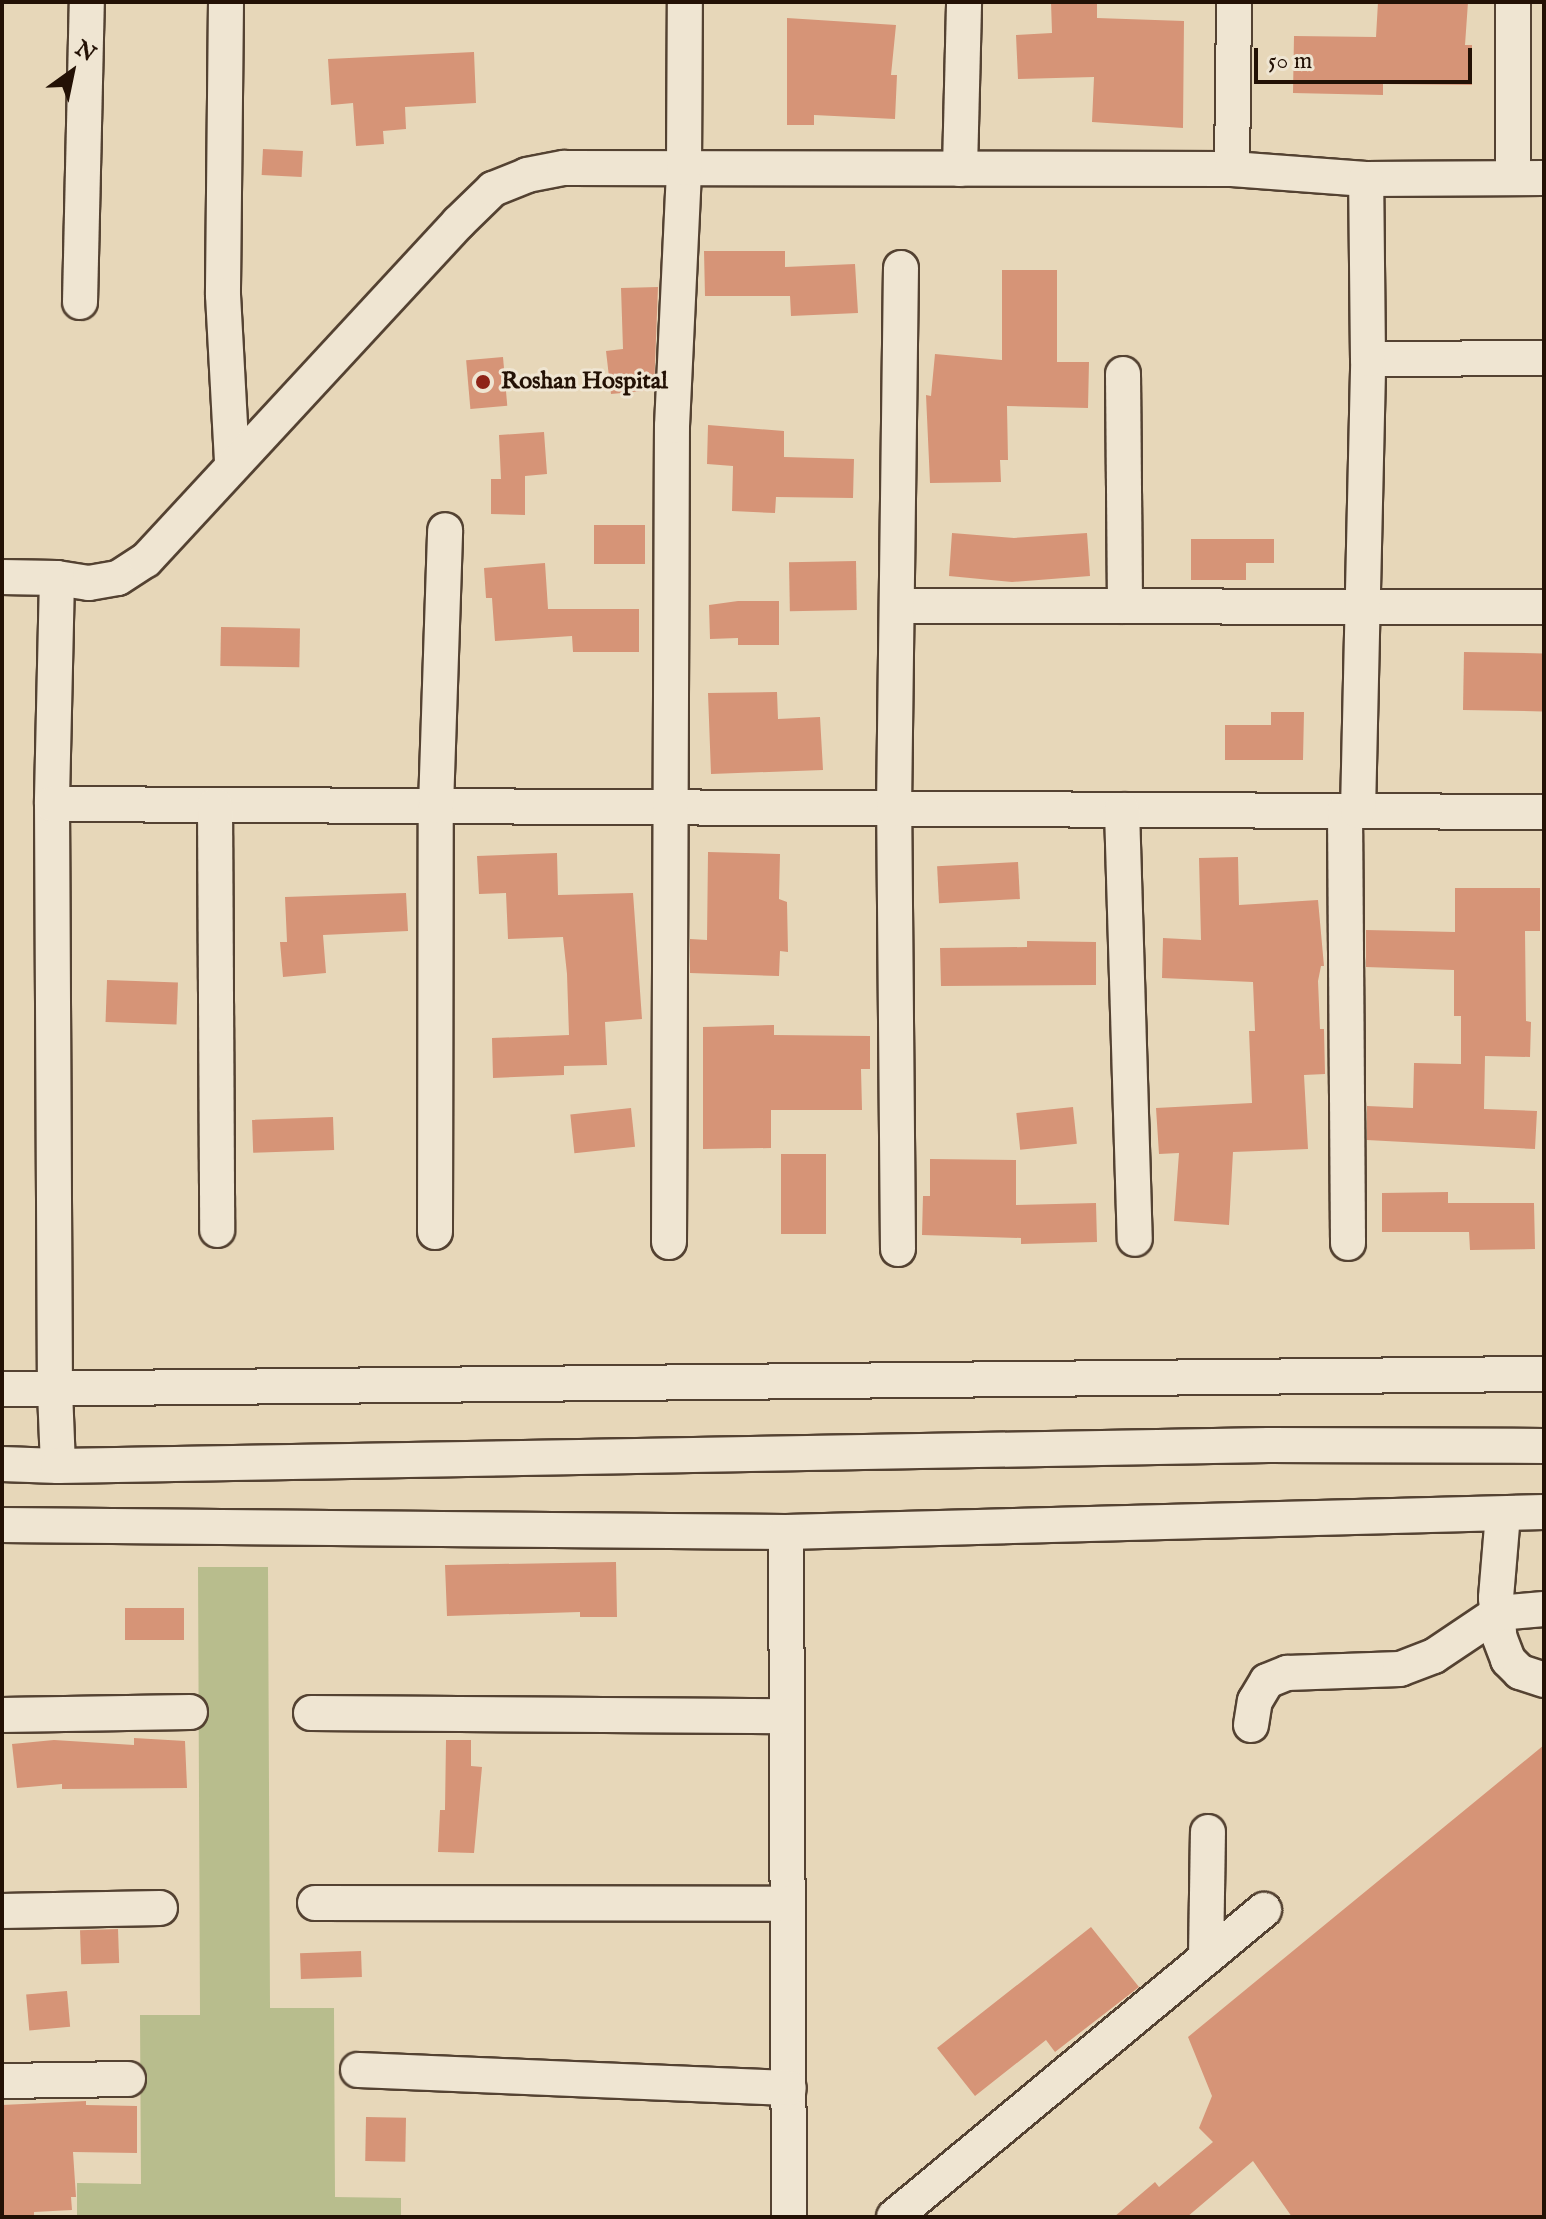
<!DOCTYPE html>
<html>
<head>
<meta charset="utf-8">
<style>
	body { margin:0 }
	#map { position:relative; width:1546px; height:2219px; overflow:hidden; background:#e7d7b9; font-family:"IM FELL English",serif }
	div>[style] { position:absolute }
	.green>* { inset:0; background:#b8bd8d }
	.building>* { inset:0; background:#d69477; transform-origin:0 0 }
	.roads { filter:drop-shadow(2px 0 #544232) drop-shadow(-2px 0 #544232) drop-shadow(0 2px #544232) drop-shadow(0 -2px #544232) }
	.minor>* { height:34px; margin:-17px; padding:0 17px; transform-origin:17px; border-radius:17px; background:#efe5d2 }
	.dots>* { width:22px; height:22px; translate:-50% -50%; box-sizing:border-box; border:4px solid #efe5d2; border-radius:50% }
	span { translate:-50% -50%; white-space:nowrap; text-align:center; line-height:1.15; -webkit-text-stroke:6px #efe5d2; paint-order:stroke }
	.poi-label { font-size:24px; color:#231105; font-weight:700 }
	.left { translate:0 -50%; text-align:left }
	.frame { position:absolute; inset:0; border:4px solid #231105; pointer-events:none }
	.north { position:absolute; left:32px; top:32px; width:80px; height:80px; -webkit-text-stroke:6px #efe5d2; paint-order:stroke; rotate:33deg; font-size:22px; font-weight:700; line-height:32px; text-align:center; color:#231105 }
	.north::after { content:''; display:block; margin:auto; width:28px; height:36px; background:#231105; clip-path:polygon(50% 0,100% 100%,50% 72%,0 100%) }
	.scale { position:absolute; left:1254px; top:48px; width:218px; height:36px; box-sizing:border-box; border:4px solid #231105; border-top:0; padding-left:10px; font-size:24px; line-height:28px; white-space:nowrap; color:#231105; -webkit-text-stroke:6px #efe5d2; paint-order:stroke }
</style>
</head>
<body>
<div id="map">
	<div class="green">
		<i style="clip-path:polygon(198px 1567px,268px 1567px,270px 2008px,334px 2008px,335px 2197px,401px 2198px,401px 2217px,77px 2217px,77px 2183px,141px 2184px,140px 2015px,200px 2015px)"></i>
	</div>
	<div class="building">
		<i style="clip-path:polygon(1051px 2px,1097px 2px,1097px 18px,1184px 21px,1183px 128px,1092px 122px,1094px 77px,1018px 79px,1016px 35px,1052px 33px)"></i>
		<i style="clip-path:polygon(1378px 2px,1468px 2px,1465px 45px,1472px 45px,1472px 85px,1383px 84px,1383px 95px,1293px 93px,1294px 36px,1376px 37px)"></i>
		<i style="clip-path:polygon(787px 18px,896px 25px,891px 75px,897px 75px,895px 119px,814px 115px,814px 125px,787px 125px)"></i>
		<i style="clip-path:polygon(474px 52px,476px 103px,405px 107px,406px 129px,383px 131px,384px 144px,356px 146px,353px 103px,331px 105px,328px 59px)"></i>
		<i style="left:263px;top:149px;width:40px;height:26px;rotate:3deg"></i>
		<i style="clip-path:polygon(704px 251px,785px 251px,785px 267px,855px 264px,858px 313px,791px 316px,790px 296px,705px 296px)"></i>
		<i style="clip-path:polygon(1002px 270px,1057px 270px,1057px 362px,1089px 362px,1088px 408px,1007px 406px,1008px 460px,1000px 460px,1001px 482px,930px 483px,926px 395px,931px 396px,935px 354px,1002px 360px)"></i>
		<i style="clip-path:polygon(658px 287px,654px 390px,611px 394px,606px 351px,623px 349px,621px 288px)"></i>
		<i style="left:503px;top:357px;width:49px;height:37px;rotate:85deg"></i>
		<i style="clip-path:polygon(708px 425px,784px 431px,784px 457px,854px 459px,853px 498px,776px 497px,775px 513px,732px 511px,733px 466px,707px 464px)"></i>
		<i style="clip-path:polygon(544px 432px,547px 474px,525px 476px,525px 515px,491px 514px,491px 479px,501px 479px,499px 435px)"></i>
		<i style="left:594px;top:525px;width:51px;height:39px"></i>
		<i style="clip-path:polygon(952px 533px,1014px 538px,1087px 533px,1090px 576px,1012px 582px,949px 576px)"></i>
		<i style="clip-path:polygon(1191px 539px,1274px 539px,1274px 563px,1246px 563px,1246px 580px,1191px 580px)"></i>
		<i style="left:856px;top:561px;width:49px;height:67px;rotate:89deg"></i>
		<i style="clip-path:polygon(545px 563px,548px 609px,639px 609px,639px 652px,573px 652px,572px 636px,495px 641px,492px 598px,486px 598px,484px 568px)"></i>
		<i style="clip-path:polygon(738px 601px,779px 601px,779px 645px,738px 645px,738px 638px,710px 639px,709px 605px)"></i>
		<i style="left:221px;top:627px;width:79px;height:39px;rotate:1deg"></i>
		<i style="left:1464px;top:652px;width:80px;height:58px;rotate:1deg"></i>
		<i style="clip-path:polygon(777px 692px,778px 719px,820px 717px,823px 770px,711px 774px,708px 693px)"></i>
		<i style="clip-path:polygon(1271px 712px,1304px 712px,1303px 760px,1225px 760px,1225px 725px,1271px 725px)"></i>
		<i style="clip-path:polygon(708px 852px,780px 854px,779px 899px,787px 902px,788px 952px,780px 951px,779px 976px,690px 973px,690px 939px,707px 940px)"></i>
		<i style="clip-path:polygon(557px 853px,558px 895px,633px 893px,642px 1019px,605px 1022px,607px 1065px,564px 1066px,564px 1075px,493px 1078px,492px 1038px,569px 1035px,567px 974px,563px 937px,508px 939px,506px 893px,479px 894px,477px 856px)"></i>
		<i style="clip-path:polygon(1238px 857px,1239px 905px,1318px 900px,1324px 966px,1321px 966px,1318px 981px,1320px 1029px,1324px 1029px,1325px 1074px,1304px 1075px,1308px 1149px,1233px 1152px,1229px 1225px,1174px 1221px,1179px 1153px,1159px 1154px,1156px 1108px,1252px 1103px,1249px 1031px,1255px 1031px,1253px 982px,1162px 978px,1163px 938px,1201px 940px,1199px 858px)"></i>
		<i style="left:1018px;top:862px;width:37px;height:81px;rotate:87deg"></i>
		<i style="clip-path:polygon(1455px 888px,1540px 888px,1540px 931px,1525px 931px,1526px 1021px,1531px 1022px,1530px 1057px,1485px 1056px,1484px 1109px,1537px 1111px,1535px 1149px,1367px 1140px,1367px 1106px,1413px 1108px,1414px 1063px,1461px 1064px,1461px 1016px,1454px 1016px,1454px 970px,1366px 967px,1366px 930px,1455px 932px)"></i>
		<i style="clip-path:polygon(406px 893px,408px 931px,323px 935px,326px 973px,283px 977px,280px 942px,287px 942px,285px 897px)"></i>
		<i style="clip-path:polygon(1027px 941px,1096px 942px,1096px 985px,941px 986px,940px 948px,1027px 947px)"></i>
		<i style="left:107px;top:980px;width:71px;height:42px;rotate:2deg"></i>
		<i style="clip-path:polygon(774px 1025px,774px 1035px,870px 1036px,870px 1069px,861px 1069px,862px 1110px,771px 1110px,771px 1148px,703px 1149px,703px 1027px)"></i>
		<i style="left:1073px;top:1107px;width:37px;height:57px;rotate:84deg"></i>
		<i style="left:631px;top:1108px;width:39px;height:61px;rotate:84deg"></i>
		<i style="left:333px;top:1117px;width:33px;height:81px;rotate:88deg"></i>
		<i style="left:781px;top:1154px;width:45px;height:80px"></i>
		<i style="clip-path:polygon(930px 1159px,1016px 1160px,1016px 1205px,1096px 1203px,1097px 1242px,1021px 1244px,1021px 1238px,922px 1235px,923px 1196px,930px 1196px)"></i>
		<i style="clip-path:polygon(1448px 1192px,1448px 1203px,1534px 1203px,1535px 1249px,1470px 1250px,1469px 1232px,1382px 1232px,1382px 1193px)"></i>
		<i style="clip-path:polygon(616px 1562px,617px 1617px,580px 1617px,580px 1612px,447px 1616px,445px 1565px)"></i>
		<i style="left:125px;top:1608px;width:59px;height:32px"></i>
		<i style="clip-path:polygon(134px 1738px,185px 1741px,187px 1788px,62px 1789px,62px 1784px,17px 1788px,12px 1744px,54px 1740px,134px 1745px)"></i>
		<i style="clip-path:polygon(446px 1740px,471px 1740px,471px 1766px,482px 1767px,474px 1853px,438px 1852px,440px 1810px,445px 1810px)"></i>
		<i style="clip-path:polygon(1544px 1745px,1544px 2217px,1292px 2217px,1253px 2161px,1187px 2217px,1114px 2217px,1155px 2182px,1159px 2187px,1213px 2142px,1199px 2128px,1212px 2096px,1188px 2037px)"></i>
		<i style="clip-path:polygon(1091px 1927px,1139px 1987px,1055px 2052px,1046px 2040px,975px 2096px,937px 2048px)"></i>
		<i style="left:118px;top:1929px;width:34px;height:38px;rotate:88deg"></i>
		<i style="left:361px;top:1951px;width:26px;height:61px;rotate:88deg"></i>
		<i style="left:67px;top:1991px;width:36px;height:41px;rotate:85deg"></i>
		<i style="clip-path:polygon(86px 2101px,86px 2105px,137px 2106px,137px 2153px,73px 2152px,76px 2197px,71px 2197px,72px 2210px,34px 2212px,34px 2217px,3px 2217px,2px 2105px)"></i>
		<i style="left:366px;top:2117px;width:40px;height:44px;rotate:1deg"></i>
	</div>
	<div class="roads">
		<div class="minor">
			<i style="left:226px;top:2px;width:293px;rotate:90.6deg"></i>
			<i style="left:223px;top:295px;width:168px;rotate:86.9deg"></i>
			<i style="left:960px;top:169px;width:167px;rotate:-88.6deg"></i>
			<i style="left:1232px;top:169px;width:167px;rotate:-89.3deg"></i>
			<i style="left:1513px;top:178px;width:176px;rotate:-90deg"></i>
			<i style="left:80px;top:302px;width:300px;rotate:-88.7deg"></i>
			<i style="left:1368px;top:359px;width:176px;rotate:-0.3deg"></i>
			<i style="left:1123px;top:374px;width:232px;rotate:89.5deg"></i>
			<i style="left:2px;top:577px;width:55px;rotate:1deg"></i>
			<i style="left:57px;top:578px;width:32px;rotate:9deg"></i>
			<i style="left:89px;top:583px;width:29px;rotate:-10deg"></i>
			<i style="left:118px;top:578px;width:33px;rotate:-33deg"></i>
			<i style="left:146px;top:560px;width:459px;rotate:-47.2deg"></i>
			<i style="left:458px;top:223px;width:49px;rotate:-44.2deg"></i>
			<i style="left:493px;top:189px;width:37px;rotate:-22deg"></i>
			<i style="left:527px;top:175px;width:38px;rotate:-11deg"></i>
			<i style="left:564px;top:168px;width:668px;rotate:0.09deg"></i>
			<i style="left:1232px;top:169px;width:134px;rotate:4.3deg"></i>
			<i style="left:1366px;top:179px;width:178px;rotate:-0.3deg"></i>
			<i style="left:57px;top:578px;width:226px;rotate:91.3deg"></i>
			<i style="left:52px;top:804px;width:587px;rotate:89.71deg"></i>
			<i style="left:55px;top:1391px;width:75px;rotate:87.7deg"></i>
			<i style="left:898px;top:606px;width:646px;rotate:0.09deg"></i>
			<i style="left:52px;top:804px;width:1492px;rotate:0.31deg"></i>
			<i style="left:215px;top:805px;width:425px;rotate:89.7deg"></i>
			<i style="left:1122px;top:810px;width:429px;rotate:88.3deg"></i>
			<i style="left:1345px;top:811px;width:432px;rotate:89.6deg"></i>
			<i style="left:1358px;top:811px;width:452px;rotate:-88.7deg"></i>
			<i style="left:1368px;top:359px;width:180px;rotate:-90.6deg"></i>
			<i style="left:435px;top:1232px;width:426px;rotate:-89.9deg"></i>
			<i style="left:436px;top:806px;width:276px;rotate:-88.1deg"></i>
			<i style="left:669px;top:1242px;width:816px;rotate:-89.79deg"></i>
			<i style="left:672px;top:426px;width:258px;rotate:-87.3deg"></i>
			<i style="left:684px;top:168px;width:166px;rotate:-89.7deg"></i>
			<i style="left:898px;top:1249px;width:440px;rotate:-90.5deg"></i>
			<i style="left:894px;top:809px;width:541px;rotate:-89.26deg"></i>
			<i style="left:2px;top:1389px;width:1542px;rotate:-0.56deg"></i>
			<i style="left:2px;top:1464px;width:56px;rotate:2deg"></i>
			<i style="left:58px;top:1466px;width:1211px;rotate:-0.99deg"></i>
			<i style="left:1269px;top:1445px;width:275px;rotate:0.2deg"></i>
			<i style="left:1503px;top:1514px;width:84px;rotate:94.8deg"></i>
			<i style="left:1496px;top:1598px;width:38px;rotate:85deg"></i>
			<i style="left:1499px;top:1636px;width:26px;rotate:69deg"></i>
			<i style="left:1508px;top:1660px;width:17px;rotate:45deg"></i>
			<i style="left:1520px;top:1672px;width:25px;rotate:18deg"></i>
			<i style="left:2px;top:1525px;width:784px;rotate:0.51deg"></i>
			<i style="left:786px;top:1532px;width:758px;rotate:-1.51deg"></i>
			<i style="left:786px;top:1532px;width:685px;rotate:89.75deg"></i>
			<i style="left:311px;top:1713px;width:476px;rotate:0.4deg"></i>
			<i style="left:2px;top:1715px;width:188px;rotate:-0.9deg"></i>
			<i style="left:1251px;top:1725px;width:24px;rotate:-81deg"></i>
			<i style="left:1255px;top:1701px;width:23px;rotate:-59deg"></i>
			<i style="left:1267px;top:1681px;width:22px;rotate:-22deg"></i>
			<i style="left:1287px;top:1673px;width:113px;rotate:-2deg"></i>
			<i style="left:1400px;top:1669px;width:36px;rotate:-21deg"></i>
			<i style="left:1434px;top:1656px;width:77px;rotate:-33.9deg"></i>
			<i style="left:1498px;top:1613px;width:46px;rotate:-5deg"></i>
			<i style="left:315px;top:1903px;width:473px;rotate:0.1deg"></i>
			<i style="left:2px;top:1911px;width:158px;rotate:-1.1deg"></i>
			<i style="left:1206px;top:1957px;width:125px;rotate:-89.1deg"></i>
			<i style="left:358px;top:2070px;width:431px;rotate:2.4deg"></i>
			<i style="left:2px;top:2081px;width:126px;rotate:-0.9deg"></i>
			<i style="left:894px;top:2217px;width:481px;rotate:-39.7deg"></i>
		</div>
	</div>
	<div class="dots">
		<i style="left:483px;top:382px;background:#8f2418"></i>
	</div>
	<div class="poi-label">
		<span class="left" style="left:501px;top:382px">Roshan Hospital</span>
	</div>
	<div class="frame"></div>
	<div class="north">N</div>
	<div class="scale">50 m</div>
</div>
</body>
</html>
